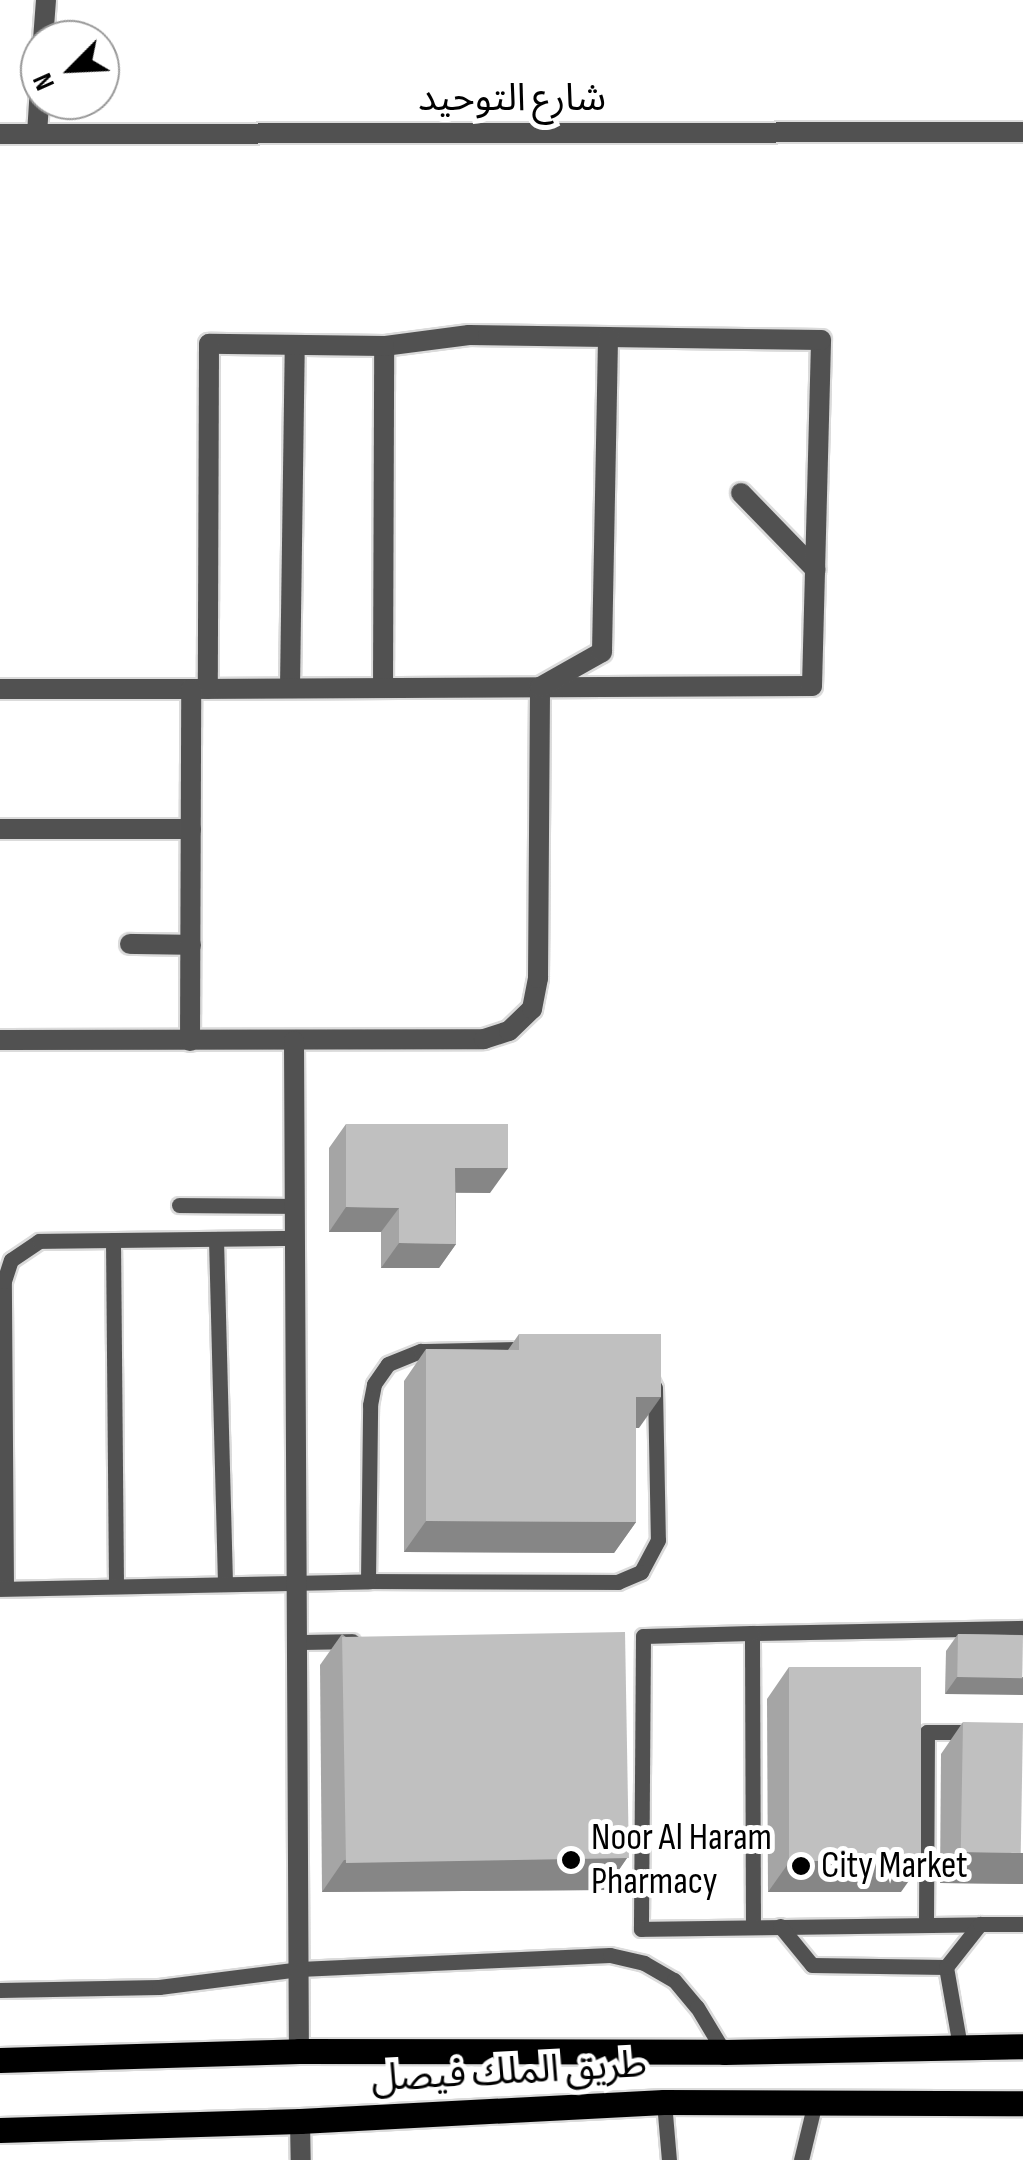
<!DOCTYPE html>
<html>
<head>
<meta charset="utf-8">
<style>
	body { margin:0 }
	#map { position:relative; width:1023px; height:2160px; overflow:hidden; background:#fff; font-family:"Sofia Sans Condensed","Noto Sans Arabic",sans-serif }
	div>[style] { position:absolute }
	.roads { filter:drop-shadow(2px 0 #dbdbdb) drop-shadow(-2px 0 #dbdbdb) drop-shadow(0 2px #dbdbdb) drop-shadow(0 -2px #dbdbdb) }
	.service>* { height:15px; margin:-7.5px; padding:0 7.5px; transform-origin:7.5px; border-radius:7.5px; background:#515151 }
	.minor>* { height:20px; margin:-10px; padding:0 10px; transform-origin:10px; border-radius:10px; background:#515151 }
	.tertiary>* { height:20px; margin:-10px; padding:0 10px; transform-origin:10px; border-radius:10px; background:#515151 }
	.primary>* { height:25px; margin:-12.5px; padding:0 12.5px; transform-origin:12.5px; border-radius:12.5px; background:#000 }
	.wall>* { inset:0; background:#a5a5a5 }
	.shaded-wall>* { inset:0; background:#868686 }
	.building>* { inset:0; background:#c0c0c0; transform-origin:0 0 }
	.dots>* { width:28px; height:28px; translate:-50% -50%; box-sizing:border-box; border:5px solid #fff; border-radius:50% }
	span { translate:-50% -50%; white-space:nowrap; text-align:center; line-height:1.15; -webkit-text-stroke:10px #fff; paint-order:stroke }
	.street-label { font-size:38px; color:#000 }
	.poi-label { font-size:38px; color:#000 }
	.left { translate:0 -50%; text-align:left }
	.north { position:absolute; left:20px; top:20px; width:100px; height:100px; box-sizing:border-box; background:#fff; border:2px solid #999; border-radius:50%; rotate:246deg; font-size:28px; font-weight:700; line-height:40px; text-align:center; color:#000 }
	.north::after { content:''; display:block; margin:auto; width:35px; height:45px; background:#000; clip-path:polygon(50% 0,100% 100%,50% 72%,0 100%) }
</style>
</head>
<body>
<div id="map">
	<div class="roads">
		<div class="service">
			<i style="left:179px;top:1205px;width:116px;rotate:0.5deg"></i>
			<i style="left:216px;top:1239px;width:343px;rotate:88.5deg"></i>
			<i style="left:113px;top:1240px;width:345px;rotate:89.5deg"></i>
			<i style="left:612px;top:1347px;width:31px;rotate:21deg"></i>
			<i style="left:641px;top:1358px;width:33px;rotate:65deg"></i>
			<i style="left:655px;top:1388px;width:152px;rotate:88.9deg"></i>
			<i style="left:658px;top:1540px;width:36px;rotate:118deg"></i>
			<i style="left:641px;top:1572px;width:25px;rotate:157deg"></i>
			<i style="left:618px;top:1582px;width:250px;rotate:-179.8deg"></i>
			<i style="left:368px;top:1581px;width:176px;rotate:-89.3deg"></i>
			<i style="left:370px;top:1405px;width:21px;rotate:-79deg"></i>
			<i style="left:374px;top:1384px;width:24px;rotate:-55deg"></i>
			<i style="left:388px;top:1364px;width:35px;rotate:-22deg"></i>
			<i style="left:421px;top:1351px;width:191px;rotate:-1.2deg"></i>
			<i style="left:6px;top:1588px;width:307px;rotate:-90.4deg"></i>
			<i style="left:4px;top:1281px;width:22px;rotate:-72deg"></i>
			<i style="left:11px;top:1260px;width:34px;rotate:-34deg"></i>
			<i style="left:39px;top:1241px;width:256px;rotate:-0.7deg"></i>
			<i style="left:0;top:1589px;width:368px;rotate:-1.2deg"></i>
			<i style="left:752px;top:1633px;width:271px;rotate:-1.1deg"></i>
			<i style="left:296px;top:1642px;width:56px;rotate:-1deg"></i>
			<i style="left:926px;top:1924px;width:192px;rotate:-89.7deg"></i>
			<i style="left:927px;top:1732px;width:47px"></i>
			<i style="left:753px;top:1926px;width:293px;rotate:-90.2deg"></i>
			<i style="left:752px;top:1633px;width:109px;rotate:178.4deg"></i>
			<i style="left:643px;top:1636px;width:293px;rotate:90.4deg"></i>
			<i style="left:641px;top:1929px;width:339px;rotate:-0.8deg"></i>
			<i style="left:780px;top:1926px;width:50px;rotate:50.6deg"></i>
			<i style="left:812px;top:1965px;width:134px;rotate:0.9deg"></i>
			<i style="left:946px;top:1967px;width:80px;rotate:80deg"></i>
			<i style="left:946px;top:1967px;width:55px;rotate:-51.7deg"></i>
			<i style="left:980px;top:1924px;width:43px"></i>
			<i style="left:0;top:1990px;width:159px;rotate:-1.1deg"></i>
			<i style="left:159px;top:1987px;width:141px;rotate:-7.3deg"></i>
			<i style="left:299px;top:1969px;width:311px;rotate:-2.6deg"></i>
			<i style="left:610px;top:1955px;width:35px;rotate:13deg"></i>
			<i style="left:644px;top:1963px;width:34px;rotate:30deg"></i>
			<i style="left:674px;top:1980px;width:35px;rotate:50deg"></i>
			<i style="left:697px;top:2007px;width:52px;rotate:59deg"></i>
			<i style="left:664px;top:2102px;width:58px;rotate:85.1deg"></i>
			<i style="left:801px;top:2160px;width:60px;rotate:-76.4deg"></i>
		</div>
		<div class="minor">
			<i style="left:43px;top:40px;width:40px;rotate:-85.7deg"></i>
			<i style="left:37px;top:134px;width:46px;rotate:-86.3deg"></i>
			<i style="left:741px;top:493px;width:107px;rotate:45.8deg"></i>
			<i style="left:290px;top:688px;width:343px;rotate:-89.2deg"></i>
			<i style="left:383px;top:688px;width:342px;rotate:-89.8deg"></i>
			<i style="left:0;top:689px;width:191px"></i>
			<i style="left:191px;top:689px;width:621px;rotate:-0.28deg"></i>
			<i style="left:812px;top:686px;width:346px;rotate:-88.5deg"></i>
			<i style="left:821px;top:340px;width:352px;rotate:-179.2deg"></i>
			<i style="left:469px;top:335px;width:86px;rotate:172.6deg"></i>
			<i style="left:384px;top:346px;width:175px;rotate:-179.3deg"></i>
			<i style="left:209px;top:344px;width:345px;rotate:90.2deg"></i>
			<i style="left:0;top:829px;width:191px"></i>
			<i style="left:130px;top:944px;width:61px;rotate:0.9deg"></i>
			<i style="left:0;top:1040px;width:484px;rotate:-0.1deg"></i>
			<i style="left:484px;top:1039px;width:26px;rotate:-18deg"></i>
			<i style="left:509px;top:1031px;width:32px;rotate:-44deg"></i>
			<i style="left:532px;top:1009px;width:32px;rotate:-79deg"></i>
			<i style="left:538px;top:978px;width:291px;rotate:-89.6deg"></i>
			<i style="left:540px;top:687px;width:71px;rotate:-29.4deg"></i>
			<i style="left:602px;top:652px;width:315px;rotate:-88.9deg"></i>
			<i style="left:190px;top:1041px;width:352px;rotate:-89.8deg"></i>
			<i style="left:294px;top:1041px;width:1010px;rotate:89.72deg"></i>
			<i style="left:300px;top:2121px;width:39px;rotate:89deg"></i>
		</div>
		<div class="tertiary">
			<i style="left:0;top:134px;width:1023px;rotate:-0.11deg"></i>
		</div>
		<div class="primary">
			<i style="left:0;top:2060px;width:299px;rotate:-1.7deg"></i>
			<i style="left:299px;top:2051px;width:425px;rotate:0.1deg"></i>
			<i style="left:724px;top:2052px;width:299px;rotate:-1.1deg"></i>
			<i style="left:0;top:2130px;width:300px;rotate:-1.7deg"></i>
			<i style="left:300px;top:2121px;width:364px;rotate:-3deg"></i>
			<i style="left:664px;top:2102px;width:359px;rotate:0.2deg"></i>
		</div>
	</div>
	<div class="wall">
		<i style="clip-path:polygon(346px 1124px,490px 1193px,456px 1193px,456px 1244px,439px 1268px,381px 1268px,381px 1232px,329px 1232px,329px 1148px)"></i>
		<i style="clip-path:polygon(519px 1334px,639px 1428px,636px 1428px,636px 1522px,614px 1553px,404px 1552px,404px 1381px,426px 1349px,508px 1350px)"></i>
		<i style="clip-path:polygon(342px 1634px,627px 1858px,605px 1890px,322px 1892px,320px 1665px)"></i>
		<i style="clip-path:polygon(958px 1634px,1023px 1635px,945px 1694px,946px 1651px)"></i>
		<i style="clip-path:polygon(789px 1667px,901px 1892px,768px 1892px,767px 1699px)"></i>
		<i style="clip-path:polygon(963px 1722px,1023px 1884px,940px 1883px,941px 1754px)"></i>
	</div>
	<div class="shaded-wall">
		<i style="clip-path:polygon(455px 1168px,508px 1168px,490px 1193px,438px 1192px)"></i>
		<i style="clip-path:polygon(346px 1207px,399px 1208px,381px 1232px,329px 1232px)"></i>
		<i style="clip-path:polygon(399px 1243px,456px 1244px,439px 1268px,381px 1268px)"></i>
		<i style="clip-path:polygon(636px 1397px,661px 1397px,639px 1428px,614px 1428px)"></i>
		<i style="clip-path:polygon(426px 1521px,636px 1522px,614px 1553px,404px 1552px)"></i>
		<i style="clip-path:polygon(957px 1677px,1023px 1677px,1023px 1695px,945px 1694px)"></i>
		<i style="clip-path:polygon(962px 1852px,1023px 1853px,1023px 1884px,940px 1883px)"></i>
		<i style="clip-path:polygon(627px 1858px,605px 1890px,322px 1892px,344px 1860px)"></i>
		<i style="clip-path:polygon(790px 1861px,923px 1861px,901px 1892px,768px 1892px)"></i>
	</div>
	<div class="building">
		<i style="clip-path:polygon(346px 1124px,508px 1124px,508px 1168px,455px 1168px,456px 1244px,399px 1243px,399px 1208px,346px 1207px)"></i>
		<i style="clip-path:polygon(519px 1334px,661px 1334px,661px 1397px,636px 1397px,636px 1522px,426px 1521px,426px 1349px,519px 1350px)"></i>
		<i style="left:625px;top:1632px;width:226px;height:283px;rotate:89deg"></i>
		<i style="left:958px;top:1634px;width:65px;height:43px;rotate:1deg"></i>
		<i style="left:789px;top:1667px;width:132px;height:194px"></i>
		<i style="left:963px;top:1722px;width:60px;height:130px;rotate:1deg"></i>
	</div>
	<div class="dots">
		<i style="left:571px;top:1860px;background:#000"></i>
		<i style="left:801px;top:1866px;background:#000"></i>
	</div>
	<div class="street-label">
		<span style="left:512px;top:99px">شارع التوحيد</span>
		<span style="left:509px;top:2072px;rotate:-3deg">طريق الملك فيصل</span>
	</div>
	<div class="poi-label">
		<span class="left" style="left:591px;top:1860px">Noor Al Haram<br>Pharmacy</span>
		<span class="left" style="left:821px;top:1866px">City Market</span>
	</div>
	<div class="north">N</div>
</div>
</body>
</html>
